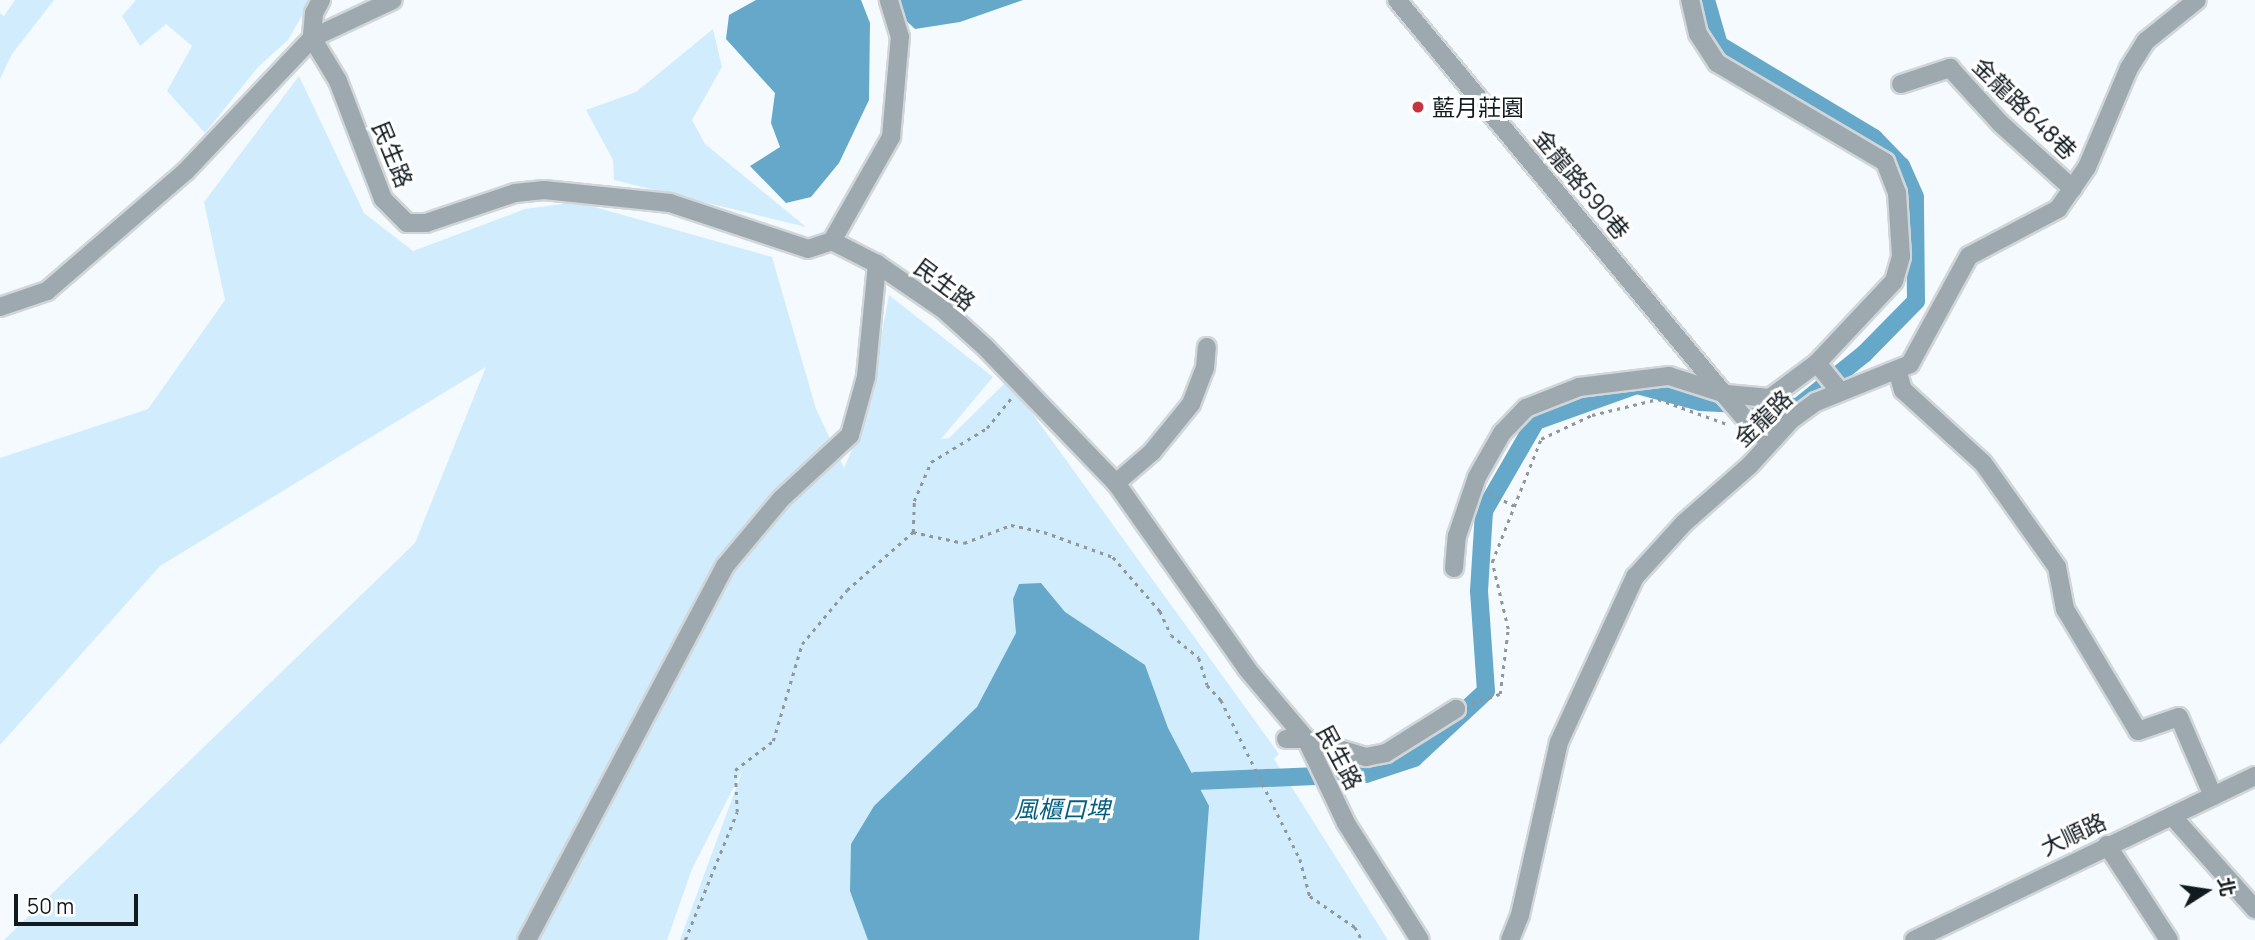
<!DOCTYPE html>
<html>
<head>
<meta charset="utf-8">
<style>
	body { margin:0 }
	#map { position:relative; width:2255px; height:940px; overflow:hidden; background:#f4fafd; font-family:Manrope,"Noto Sans TC",sans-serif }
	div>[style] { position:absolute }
	.green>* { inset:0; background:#d1edfd }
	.water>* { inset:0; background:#66a8c9 }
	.canal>* { height:18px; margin:-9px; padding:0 9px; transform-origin:9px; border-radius:9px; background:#66a8c9 }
	.path>* { height:2.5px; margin-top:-1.25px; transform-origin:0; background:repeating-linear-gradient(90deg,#8f979b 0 3.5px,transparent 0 8.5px) }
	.roads { filter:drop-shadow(2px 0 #d0d6d9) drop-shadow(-2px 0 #d0d6d9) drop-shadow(0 2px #d0d6d9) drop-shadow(0 -2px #d0d6d9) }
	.minor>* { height:18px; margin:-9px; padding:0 9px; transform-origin:9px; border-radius:9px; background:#9da8af }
	.dots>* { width:19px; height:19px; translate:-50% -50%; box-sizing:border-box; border:4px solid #fff; border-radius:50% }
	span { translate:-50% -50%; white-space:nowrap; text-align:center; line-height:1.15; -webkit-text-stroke:6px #fff; paint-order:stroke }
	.poi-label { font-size:23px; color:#101a1f }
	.left { translate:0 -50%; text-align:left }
	.street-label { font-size:23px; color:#101a1f }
	.water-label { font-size:24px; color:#055e80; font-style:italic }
	.north { position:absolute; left:2171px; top:856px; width:70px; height:70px; -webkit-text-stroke:5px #fff; paint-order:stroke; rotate:78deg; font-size:19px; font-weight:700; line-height:28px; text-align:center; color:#101a1f }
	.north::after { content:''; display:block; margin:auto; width:24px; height:32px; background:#101a1f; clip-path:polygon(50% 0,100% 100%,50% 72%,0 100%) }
	.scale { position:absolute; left:14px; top:894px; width:124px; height:32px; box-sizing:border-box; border:4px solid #101a1f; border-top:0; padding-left:9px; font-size:21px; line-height:24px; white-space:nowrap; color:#101a1f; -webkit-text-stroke:5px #fff; paint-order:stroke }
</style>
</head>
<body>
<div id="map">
	<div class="green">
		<i style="clip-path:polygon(15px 0,54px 0,12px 54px,0 79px,0 13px,4px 16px)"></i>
		<i style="clip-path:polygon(136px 0,311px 0,288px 40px,258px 67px,205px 133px,167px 91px,192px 46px,166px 24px,140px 46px,122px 16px)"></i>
		<i style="clip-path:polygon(713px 29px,722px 67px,692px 120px,705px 144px,806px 227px,614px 180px,613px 160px,586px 110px,636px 92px)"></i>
		<i style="clip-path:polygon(299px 76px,364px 213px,413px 251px,525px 209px,577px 202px,772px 257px,816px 409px,844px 468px,865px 420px,889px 295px,993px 377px,941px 439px,949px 438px,1008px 380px,1279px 754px,1274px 759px,1388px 940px,680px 940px,743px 769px,692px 869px,667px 940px,4px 940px,415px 543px,486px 367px,160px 566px,0 745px,0 458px,148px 409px,225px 300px,204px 202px)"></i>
	</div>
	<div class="water">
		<i style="clip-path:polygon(756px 0,861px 0,870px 23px,869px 100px,839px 163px,811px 197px,786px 203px,750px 166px,780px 147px,771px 123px,775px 93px,726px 39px,729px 15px)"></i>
		<i style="clip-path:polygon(894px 0,1023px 0,960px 22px,915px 29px,899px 14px)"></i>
		<i style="clip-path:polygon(1041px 583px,1065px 612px,1145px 665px,1168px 728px,1209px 806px,1199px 940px,868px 940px,850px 891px,851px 844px,874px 806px,977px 707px,1016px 633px,1013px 599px,1019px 584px)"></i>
	</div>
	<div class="canal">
		<i style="left:1180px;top:800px;width:25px;rotate:-50deg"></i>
		<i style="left:1196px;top:781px;width:170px;rotate:-2.4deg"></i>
		<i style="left:1366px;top:774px;width:51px;rotate:-18.4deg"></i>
		<i style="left:1414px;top:758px;width:98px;rotate:-42.9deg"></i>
		<i style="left:1486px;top:691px;width:100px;rotate:-94deg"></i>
		<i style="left:1479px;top:591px;width:80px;rotate:-86.4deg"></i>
		<i style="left:1484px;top:511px;width:104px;rotate:-60deg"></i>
		<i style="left:1536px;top:421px;width:107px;rotate:-19.6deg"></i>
		<i style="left:1637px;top:385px;width:65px;rotate:15.1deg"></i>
		<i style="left:1700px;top:402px;width:98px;rotate:2.9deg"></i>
		<i style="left:1798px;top:407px;width:85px;rotate:-38.8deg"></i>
		<i style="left:1864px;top:354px;width:74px;rotate:-45.5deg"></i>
		<i style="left:1916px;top:301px;width:104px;rotate:-90.6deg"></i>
		<i style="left:1915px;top:197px;width:34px;rotate:-114deg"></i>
		<i style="left:1901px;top:166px;width:39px;rotate:-134deg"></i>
		<i style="left:1874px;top:138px;width:181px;rotate:-149deg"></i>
		<i style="left:1719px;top:45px;width:47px;rotate:-106.1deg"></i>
	</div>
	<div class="path">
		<i style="left:1489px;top:493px;width:28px;rotate:27deg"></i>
		<i style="left:913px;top:532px;width:31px;rotate:-88deg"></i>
		<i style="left:914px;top:501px;width:43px;rotate:-66.4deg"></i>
		<i style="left:931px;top:462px;width:66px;rotate:-31.3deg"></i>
		<i style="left:987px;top:428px;width:38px;rotate:-51deg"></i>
		<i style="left:1472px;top:703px;width:29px;rotate:-18deg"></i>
		<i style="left:1500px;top:694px;width:65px;rotate:-83deg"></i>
		<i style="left:1508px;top:629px;width:69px;rotate:-103.4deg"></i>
		<i style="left:1492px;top:562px;width:132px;rotate:-68.3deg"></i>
		<i style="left:1541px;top:439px;width:56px;rotate:-25.2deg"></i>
		<i style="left:1592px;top:415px;width:68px;rotate:-13.6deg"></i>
		<i style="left:1658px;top:399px;width:73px;rotate:19.9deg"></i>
		<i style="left:685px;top:940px;width:138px;rotate:-67.9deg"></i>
		<i style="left:737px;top:812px;width:42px;rotate:-92.7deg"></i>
		<i style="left:735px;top:770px;width:48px;rotate:-37.3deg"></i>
		<i style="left:773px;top:741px;width:101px;rotate:-73.4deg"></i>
		<i style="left:802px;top:644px;width:70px;rotate:-50.2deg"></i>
		<i style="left:847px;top:590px;width:88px;rotate:-41.3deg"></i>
		<i style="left:913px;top:532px;width:52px;rotate:12.2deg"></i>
		<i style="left:964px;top:543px;width:50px;rotate:-21deg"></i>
		<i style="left:1011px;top:525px;width:34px;rotate:12deg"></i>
		<i style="left:1044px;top:532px;width:73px;rotate:19.9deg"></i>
		<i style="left:1113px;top:557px;width:72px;rotate:49deg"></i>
		<i style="left:1160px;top:611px;width:26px;rotate:65deg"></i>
		<i style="left:1171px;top:635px;width:36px;rotate:39deg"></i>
		<i style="left:1199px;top:658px;width:28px;rotate:73deg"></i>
		<i style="left:1207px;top:685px;width:21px;rotate:47deg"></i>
		<i style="left:1221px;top:700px;width:178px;rotate:63.6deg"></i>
		<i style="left:1300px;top:859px;width:38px;rotate:75deg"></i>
		<i style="left:1310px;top:896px;width:55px;rotate:34.6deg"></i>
		<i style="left:1355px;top:927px;width:15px;rotate:62deg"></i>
	</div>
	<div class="roads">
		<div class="minor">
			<i style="left:321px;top:0;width:15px;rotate:118deg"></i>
			<i style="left:314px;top:13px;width:25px;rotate:95deg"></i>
			<i style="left:312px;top:38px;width:50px;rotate:58.8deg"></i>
			<i style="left:338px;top:81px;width:126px;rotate:69.1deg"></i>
			<i style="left:383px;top:199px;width:34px;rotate:45deg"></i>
			<i style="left:407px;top:223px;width:19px"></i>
			<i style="left:426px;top:223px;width:94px;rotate:-18.6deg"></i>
			<i style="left:515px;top:193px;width:29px;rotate:-6deg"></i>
			<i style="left:544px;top:190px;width:127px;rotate:5.9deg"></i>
			<i style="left:670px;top:203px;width:145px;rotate:18.4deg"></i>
			<i style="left:808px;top:249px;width:25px;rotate:-18deg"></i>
			<i style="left:832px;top:241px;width:51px;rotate:27.1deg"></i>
			<i style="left:877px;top:264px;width:81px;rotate:34.5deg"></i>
			<i style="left:944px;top:310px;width:55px;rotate:42.1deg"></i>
			<i style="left:985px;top:347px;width:189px;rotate:46.1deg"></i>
			<i style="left:1116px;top:483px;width:228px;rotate:54.8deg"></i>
			<i style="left:1247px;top:669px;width:92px;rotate:49.9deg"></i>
			<i style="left:1306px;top:739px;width:93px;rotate:64.5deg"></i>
			<i style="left:1346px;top:823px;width:138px;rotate:57.7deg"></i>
			<i style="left:1397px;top:0;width:518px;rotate:50.32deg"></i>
			<i style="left:1728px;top:399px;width:45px;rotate:49.5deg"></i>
			<i style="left:1757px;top:433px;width:18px;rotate:16deg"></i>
			<i style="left:1901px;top:84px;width:52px;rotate:-18.1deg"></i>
			<i style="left:1950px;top:68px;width:74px;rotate:47.7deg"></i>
			<i style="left:2000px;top:123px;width:98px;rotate:42.1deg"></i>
			<i style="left:832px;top:241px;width:120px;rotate:-60.4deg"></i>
			<i style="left:891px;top:137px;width:100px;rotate:-84.9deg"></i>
			<i style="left:900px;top:37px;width:39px;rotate:-107deg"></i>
			<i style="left:0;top:307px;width:50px;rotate:-18.8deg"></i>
			<i style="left:47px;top:291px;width:184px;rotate:-40.8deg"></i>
			<i style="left:186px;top:171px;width:183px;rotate:-46.5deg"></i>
			<i style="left:312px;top:38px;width:89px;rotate:-25.1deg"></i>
			<i style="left:1817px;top:363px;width:36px;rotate:51deg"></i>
			<i style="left:1898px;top:373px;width:18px;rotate:74deg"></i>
			<i style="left:1903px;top:390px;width:108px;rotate:42.4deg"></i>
			<i style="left:1983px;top:463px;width:128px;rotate:54.6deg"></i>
			<i style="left:2057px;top:567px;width:43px;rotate:79.2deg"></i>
			<i style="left:2065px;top:609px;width:142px;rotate:59.1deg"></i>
			<i style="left:2138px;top:731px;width:43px;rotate:-18.9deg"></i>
			<i style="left:2179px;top:717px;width:86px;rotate:66.7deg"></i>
			<i style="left:1116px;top:483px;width:48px;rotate:-40.7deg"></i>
			<i style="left:1152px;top:452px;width:62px;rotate:-50.9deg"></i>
			<i style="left:1191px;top:404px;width:39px;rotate:-69deg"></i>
			<i style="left:1205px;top:368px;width:21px;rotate:-85deg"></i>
			<i style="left:1454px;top:568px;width:32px;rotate:-85deg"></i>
			<i style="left:1457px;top:536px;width:62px;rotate:-71.3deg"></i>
			<i style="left:1477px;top:477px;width:51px;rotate:-60.4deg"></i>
			<i style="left:1502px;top:433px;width:35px;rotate:-46deg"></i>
			<i style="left:1526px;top:408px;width:57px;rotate:-21.6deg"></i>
			<i style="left:1579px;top:387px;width:91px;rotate:-7deg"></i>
			<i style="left:1669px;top:376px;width:60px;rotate:17.5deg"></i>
			<i style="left:1726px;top:394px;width:44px;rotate:5.2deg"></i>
			<i style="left:1770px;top:398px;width:59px;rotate:-36.7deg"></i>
			<i style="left:1817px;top:363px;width:112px;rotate:-46.8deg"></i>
			<i style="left:1894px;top:281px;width:26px;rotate:-74deg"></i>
			<i style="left:1901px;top:256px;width:63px;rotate:-93.6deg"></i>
			<i style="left:1897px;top:193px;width:33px;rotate:-111deg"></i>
			<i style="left:1885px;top:162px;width:195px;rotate:-149.5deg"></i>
			<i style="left:1717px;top:63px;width:35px;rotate:-123deg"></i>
			<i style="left:1698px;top:34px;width:35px;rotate:-103deg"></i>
			<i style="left:1286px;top:739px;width:20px"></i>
			<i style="left:1306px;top:739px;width:63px;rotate:16.7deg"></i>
			<i style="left:1366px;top:757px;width:20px;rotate:-11deg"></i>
			<i style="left:1386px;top:753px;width:83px;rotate:-32.2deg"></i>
			<i style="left:2172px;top:816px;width:125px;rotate:48.3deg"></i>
			<i style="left:2107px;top:845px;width:113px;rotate:56.9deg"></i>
			<i style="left:527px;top:940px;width:423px;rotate:-62.1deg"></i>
			<i style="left:725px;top:566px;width:87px;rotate:-50.1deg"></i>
			<i style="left:781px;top:499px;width:94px;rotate:-42.8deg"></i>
			<i style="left:850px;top:435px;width:60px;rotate:-74.6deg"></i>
			<i style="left:866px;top:377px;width:114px;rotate:-84.4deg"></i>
			<i style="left:1510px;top:940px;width:27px;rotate:-68deg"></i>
			<i style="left:1520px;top:915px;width:177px;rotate:-77.3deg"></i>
			<i style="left:1559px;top:742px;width:182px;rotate:-65.3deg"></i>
			<i style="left:1635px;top:577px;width:73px;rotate:-47.8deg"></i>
			<i style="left:1684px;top:523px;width:88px;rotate:-41.3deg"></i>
			<i style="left:1750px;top:465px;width:61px;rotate:-47.7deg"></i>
			<i style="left:1791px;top:420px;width:31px;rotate:-36deg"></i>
			<i style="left:1816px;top:402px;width:101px;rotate:-22deg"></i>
			<i style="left:1910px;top:364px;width:123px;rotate:-61.4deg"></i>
			<i style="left:1969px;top:256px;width:101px;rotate:-27.8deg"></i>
			<i style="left:2058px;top:209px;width:51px;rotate:-55.4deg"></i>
			<i style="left:2087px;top:167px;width:108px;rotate:-67deg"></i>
			<i style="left:2129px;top:68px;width:32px;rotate:-58deg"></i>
			<i style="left:2146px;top:41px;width:65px;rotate:-38.8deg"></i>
			<i style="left:1914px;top:940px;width:378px;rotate:-25.7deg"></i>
		</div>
	</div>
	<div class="dots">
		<i style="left:1418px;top:107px;background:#c5353f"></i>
	</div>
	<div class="poi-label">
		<span class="left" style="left:1432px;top:107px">藍月莊園</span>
	</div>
	<div class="street-label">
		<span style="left:2025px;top:108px;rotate:44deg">金龍路648巷</span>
		<span style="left:393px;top:154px;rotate:68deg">民生路</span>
		<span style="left:1582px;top:184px;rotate:50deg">金龍路590巷</span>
		<span style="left:945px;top:284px;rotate:37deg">民生路</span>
		<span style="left:1763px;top:418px;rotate:-44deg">金龍路</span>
		<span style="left:1340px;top:757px;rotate:62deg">民生路</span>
		<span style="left:2073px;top:834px;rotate:-25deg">大順路</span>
	</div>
	<div class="water-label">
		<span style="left:1062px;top:809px">風櫃口埤</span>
	</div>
	<div class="north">北</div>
	<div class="scale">50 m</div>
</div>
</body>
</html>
